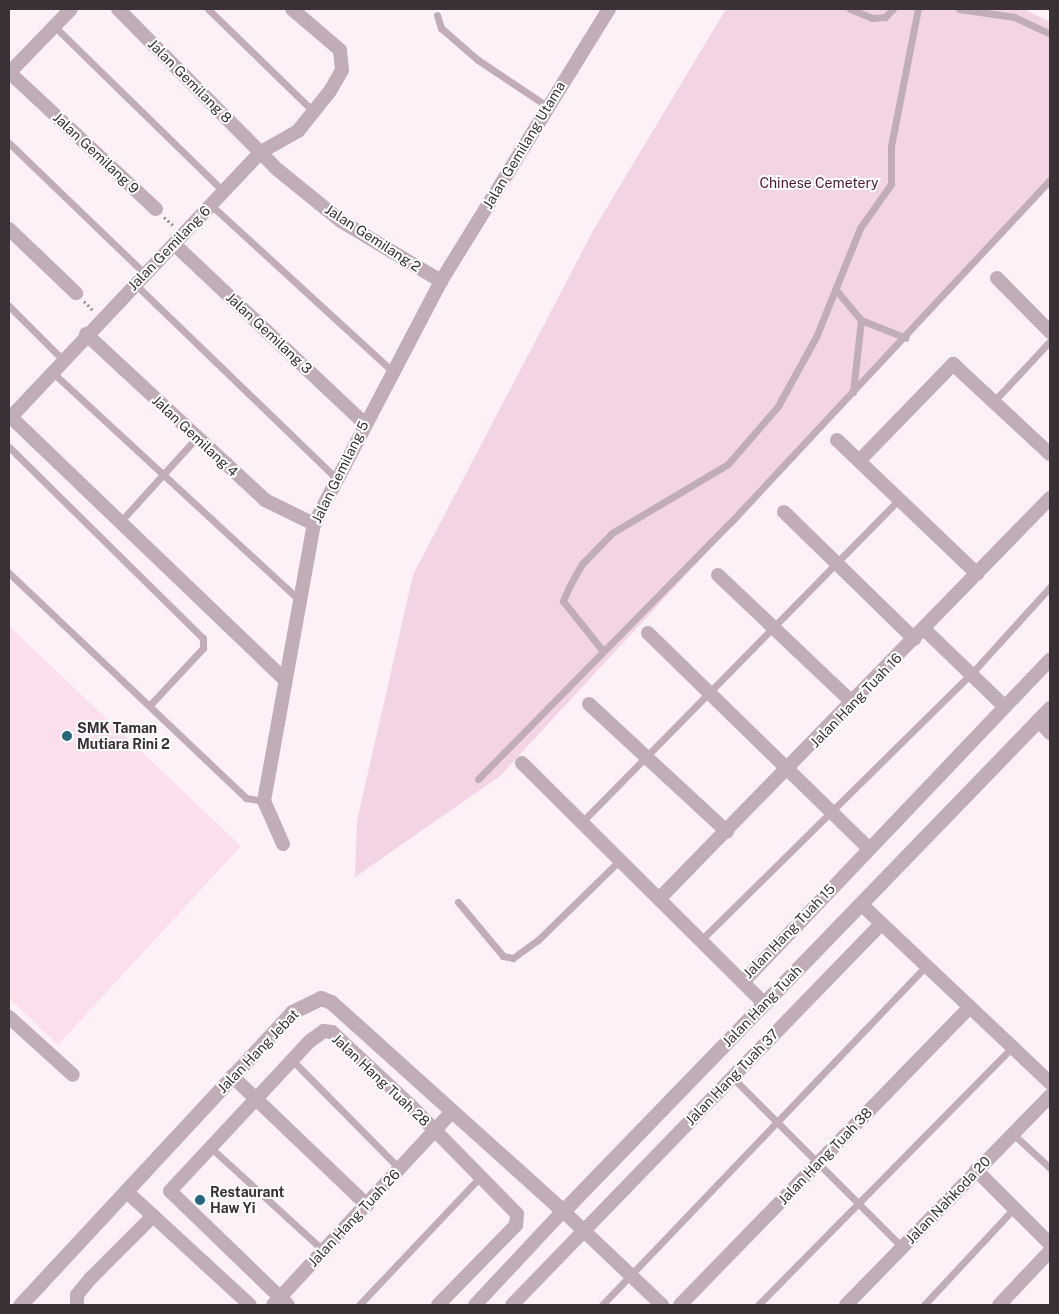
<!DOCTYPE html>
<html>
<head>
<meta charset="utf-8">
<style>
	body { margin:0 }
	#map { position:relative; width:1059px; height:1314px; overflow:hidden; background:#fdf1f7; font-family:"Public Sans",sans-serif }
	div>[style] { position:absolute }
	.built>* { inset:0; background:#fbdfed }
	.green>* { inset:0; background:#f2d4e4 }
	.path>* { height:2.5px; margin-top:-1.25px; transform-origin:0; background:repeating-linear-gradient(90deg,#a2989d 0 2.5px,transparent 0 5px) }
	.service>* { height:7px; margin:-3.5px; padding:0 3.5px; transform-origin:3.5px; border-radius:3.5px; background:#c0adb7 }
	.minor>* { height:14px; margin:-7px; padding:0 7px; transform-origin:7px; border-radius:7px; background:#c0adb7 }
	.tertiary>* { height:15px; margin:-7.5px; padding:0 7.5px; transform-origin:7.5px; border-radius:7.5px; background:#c0adb7 }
	.dots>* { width:14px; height:14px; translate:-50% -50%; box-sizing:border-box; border:2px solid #fff; border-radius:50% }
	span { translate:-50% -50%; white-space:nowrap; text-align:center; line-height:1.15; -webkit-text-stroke:4px #fff; paint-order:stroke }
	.street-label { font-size:14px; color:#393135 }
	.park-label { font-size:14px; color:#4c1939 }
	.poi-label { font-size:14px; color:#393135; font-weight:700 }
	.left { translate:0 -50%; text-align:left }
	.frame { position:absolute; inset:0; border:10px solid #393135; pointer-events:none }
</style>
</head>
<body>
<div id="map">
	<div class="built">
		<i style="clip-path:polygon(9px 626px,241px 846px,58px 1045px,9px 998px)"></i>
	</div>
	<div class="green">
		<i style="clip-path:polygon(726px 9px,1024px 9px,1050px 22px,1050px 181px,500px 776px,355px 877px,357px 821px,413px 575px,593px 231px)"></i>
	</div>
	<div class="path">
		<i style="left:164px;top:217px;width:15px;rotate:42deg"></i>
		<i style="left:84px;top:301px;width:14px;rotate:45deg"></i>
	</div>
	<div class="service">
		<i style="left:208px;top:9px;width:148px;rotate:44.2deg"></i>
		<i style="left:850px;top:9px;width:24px;rotate:22deg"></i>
		<i style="left:872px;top:18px;width:13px;rotate:-4deg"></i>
		<i style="left:885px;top:17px;width:11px;rotate:-45deg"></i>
		<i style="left:959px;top:9px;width:56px;rotate:8.3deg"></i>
		<i style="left:1014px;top:17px;width:40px;rotate:25deg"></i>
		<i style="left:437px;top:15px;width:14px;rotate:73deg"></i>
		<i style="left:441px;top:28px;width:49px;rotate:40.9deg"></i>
		<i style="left:478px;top:60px;width:83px;rotate:33.7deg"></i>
		<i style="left:54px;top:26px;width:238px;rotate:44.3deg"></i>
		<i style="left:9px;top:143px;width:189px;rotate:43.9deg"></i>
		<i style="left:211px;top:205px;width:247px;rotate:42.5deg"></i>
		<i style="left:135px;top:284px;width:281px;rotate:44deg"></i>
		<i style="left:836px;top:290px;width:39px;rotate:50deg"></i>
		<i style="left:861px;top:320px;width:48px;rotate:21.8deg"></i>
		<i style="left:9px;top:306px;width:75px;rotate:45deg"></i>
		<i style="left:51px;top:371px;width:339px;rotate:42.7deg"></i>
		<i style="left:853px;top:392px;width:72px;rotate:-83.7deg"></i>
		<i style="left:996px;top:399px;width:79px;rotate:-47deg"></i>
		<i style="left:9px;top:447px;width:272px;rotate:44.6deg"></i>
		<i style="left:203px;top:638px;width:10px;rotate:90deg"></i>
		<i style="left:203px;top:648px;width:78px;rotate:132.9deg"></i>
		<i style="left:120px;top:522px;width:115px;rotate:-47.8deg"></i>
		<i style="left:9px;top:573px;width:327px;rotate:43.5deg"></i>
		<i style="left:246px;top:798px;width:18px;rotate:9deg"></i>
		<i style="left:603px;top:651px;width:64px;rotate:-128.7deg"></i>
		<i style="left:563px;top:601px;width:15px;rotate:-67deg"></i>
		<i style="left:569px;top:587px;width:26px;rotate:-61deg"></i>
		<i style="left:582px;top:564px;width:43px;rotate:-45.9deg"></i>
		<i style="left:612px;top:533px;width:135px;rotate:-30.7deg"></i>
		<i style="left:728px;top:464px;width:77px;rotate:-49.2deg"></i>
		<i style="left:778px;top:406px;width:79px;rotate:-61.2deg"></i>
		<i style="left:816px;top:337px;width:118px;rotate:-68deg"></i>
		<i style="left:860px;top:228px;width:54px;rotate:-54.8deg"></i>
		<i style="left:891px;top:184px;width:38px;rotate:-90deg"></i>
		<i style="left:891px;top:146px;width:140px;rotate:-78.9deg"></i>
		<i style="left:478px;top:779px;width:359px;rotate:-45.5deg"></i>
		<i style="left:730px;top:523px;width:469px;rotate:-47deg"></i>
		<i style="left:580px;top:824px;width:457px;rotate:-45.5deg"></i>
		<i style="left:458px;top:902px;width:70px;rotate:50.2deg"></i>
		<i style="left:503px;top:956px;width:10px;rotate:11deg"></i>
		<i style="left:513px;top:958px;width:31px;rotate:-36deg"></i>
		<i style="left:538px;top:940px;width:112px;rotate:-44.3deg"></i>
		<i style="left:700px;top:941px;width:382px;rotate:-44.6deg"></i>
		<i style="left:972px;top:673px;width:116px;rotate:-47.8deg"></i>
		<i style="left:292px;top:1060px;width:153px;rotate:45.3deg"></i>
		<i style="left:732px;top:1077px;width:240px;rotate:45deg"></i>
		<i style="left:1013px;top:1134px;width:50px;rotate:42.6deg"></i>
		<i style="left:210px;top:1147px;width:154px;rotate:42.4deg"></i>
		<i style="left:359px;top:1305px;width:178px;rotate:-46.6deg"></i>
		<i style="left:602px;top:1305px;width:469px;rotate:-46.3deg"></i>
		<i style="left:758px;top:1305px;width:362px;rotate:-45.4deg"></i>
		<i style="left:924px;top:1305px;width:132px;rotate:-47.1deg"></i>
	</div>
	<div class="minor">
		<i style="left:118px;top:9px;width:227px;rotate:45.2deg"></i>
		<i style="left:278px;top:170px;width:81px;rotate:39deg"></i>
		<i style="left:341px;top:221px;width:117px;rotate:31deg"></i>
		<i style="left:9px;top:72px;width:201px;rotate:43deg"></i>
		<i style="left:9px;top:73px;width:89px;rotate:-45.9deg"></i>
		<i style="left:9px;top:229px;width:93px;rotate:43.7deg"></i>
		<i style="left:174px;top:244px;width:261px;rotate:43.3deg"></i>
		<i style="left:997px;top:278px;width:76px;rotate:45.5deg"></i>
		<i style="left:86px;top:334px;width:244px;rotate:42.8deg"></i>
		<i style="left:265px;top:500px;width:55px;rotate:26.1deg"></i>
		<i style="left:837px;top:440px;width:194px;rotate:43.7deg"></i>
		<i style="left:860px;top:460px;width:134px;rotate:-45.9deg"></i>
		<i style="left:953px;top:364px;width:132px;rotate:42.9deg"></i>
		<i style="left:784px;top:512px;width:182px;rotate:44.3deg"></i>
		<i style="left:718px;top:575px;width:186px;rotate:43.5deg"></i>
		<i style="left:924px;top:629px;width:112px;rotate:43.9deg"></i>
		<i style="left:648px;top:633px;width:308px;rotate:44.3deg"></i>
		<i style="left:284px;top:679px;width:378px;rotate:-136.2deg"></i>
		<i style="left:11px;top:417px;width:364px;rotate:-46.7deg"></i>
		<i style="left:261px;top:152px;width:43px;rotate:-29.6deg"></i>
		<i style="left:298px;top:131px;width:51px;rotate:-51.3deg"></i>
		<i style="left:330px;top:91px;width:24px;rotate:-60deg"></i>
		<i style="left:342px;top:70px;width:20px;rotate:-96deg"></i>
		<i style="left:340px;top:50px;width:63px;rotate:-139.5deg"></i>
		<i style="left:589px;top:704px;width:188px;rotate:42.8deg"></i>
		<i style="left:1038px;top:720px;width:18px;rotate:47deg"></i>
		<i style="left:522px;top:763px;width:342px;rotate:44.8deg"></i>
		<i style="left:283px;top:844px;width:47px;rotate:-113.8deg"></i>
		<i style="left:264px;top:801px;width:281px;rotate:-79.8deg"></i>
		<i style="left:314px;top:524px;width:274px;rotate:-62.4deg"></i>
		<i style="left:441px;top:281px;width:320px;rotate:-58.3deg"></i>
		<i style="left:659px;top:899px;width:560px;rotate:-45.72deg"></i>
		<i style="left:861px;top:904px;width:260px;rotate:43.4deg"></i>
		<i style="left:743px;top:982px;width:445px;rotate:-46.4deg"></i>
		<i style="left:9px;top:1017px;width:86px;rotate:42.2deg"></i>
		<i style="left:232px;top:1076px;width:187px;rotate:43.7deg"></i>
		<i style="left:976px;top:1170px;width:105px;rotate:45deg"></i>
		<i style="left:126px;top:1191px;width:168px;rotate:42.6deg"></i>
		<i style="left:77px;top:1305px;width:10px;rotate:-90deg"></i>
		<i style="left:77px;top:1295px;width:22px;rotate:-51deg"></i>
		<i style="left:91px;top:1278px;width:88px;rotate:-45deg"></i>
		<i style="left:273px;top:1305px;width:262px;rotate:-47.2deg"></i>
		<i style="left:288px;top:1305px;width:164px;rotate:-136deg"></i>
		<i style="left:170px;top:1191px;width:205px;rotate:-47deg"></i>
		<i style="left:310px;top:1041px;width:17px;rotate:-36deg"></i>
		<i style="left:324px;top:1031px;width:8px;rotate:7deg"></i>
		<i style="left:332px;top:1032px;width:107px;rotate:43.1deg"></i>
		<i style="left:410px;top:1105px;width:153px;rotate:45.5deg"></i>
		<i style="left:517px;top:1214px;width:11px;rotate:95deg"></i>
		<i style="left:516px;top:1225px;width:112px;rotate:134.3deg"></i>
		<i style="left:475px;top:1305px;width:129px;rotate:-46.9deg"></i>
		<i style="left:563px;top:1211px;width:137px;rotate:43.5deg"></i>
		<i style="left:512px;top:1305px;width:530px;rotate:-45.92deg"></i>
		<i style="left:680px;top:1305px;width:416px;rotate:-45.8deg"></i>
		<i style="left:846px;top:1305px;width:292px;rotate:-45.7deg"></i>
		<i style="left:999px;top:1305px;width:74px;rotate:-46.6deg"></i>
	</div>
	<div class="tertiary">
		<i style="left:20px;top:1305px;width:400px;rotate:-47.1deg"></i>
		<i style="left:292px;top:1012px;width:32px;rotate:-26deg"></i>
		<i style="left:321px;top:998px;width:11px;rotate:22deg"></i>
		<i style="left:331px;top:1002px;width:312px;rotate:42deg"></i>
		<i style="left:563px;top:1211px;width:700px;rotate:-45.93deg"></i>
	</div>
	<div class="dots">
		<i style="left:67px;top:736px;background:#27677c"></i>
		<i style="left:200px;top:1200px;background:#27677c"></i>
	</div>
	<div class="street-label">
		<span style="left:190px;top:81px;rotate:45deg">Jalan Gemilang 8</span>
		<span style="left:524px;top:145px;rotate:-59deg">Jalan Gemilang Utama</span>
		<span style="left:96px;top:153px;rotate:43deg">Jalan Gemilang 9</span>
		<span style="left:373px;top:238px;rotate:33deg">Jalan Gemilang 2</span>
		<span style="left:169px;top:248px;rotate:-46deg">Jalan Gemilang 6</span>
		<span style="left:269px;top:333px;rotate:43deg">Jalan Gemilang 3</span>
		<span style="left:195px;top:436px;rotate:43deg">Jalan Gemilang 4</span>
		<span style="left:340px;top:472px;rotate:-64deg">Jalan Gemilang 5</span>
		<span style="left:856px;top:700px;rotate:-46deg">Jalan Hang Tuah 16</span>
		<span style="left:789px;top:931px;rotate:-46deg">Jalan Hang Tuah 15</span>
		<span style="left:762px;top:1006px;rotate:-46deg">Jalan Hang Tuah</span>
		<span style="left:258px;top:1051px;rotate:-46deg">Jalan Hang Jebat</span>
		<span style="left:732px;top:1077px;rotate:-46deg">Jalan Hang Tuah 37</span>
		<span style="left:381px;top:1080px;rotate:43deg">Jalan Hang Tuah 28</span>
		<span style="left:825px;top:1156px;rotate:-46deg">Jalan Hang Tuah 38</span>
		<span style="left:948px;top:1200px;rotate:-46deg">Jalan Nahkoda 20</span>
		<span style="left:354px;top:1218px;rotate:-47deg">Jalan Hang Tuah 26</span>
	</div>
	<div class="park-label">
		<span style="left:819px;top:183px">Chinese Cemetery</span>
	</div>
	<div class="poi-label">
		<span class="left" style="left:77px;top:736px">SMK Taman<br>Mutiara Rini 2</span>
		<span class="left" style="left:210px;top:1200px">Restaurant<br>Haw Yi</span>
	</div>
	<div class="frame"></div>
</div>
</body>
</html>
